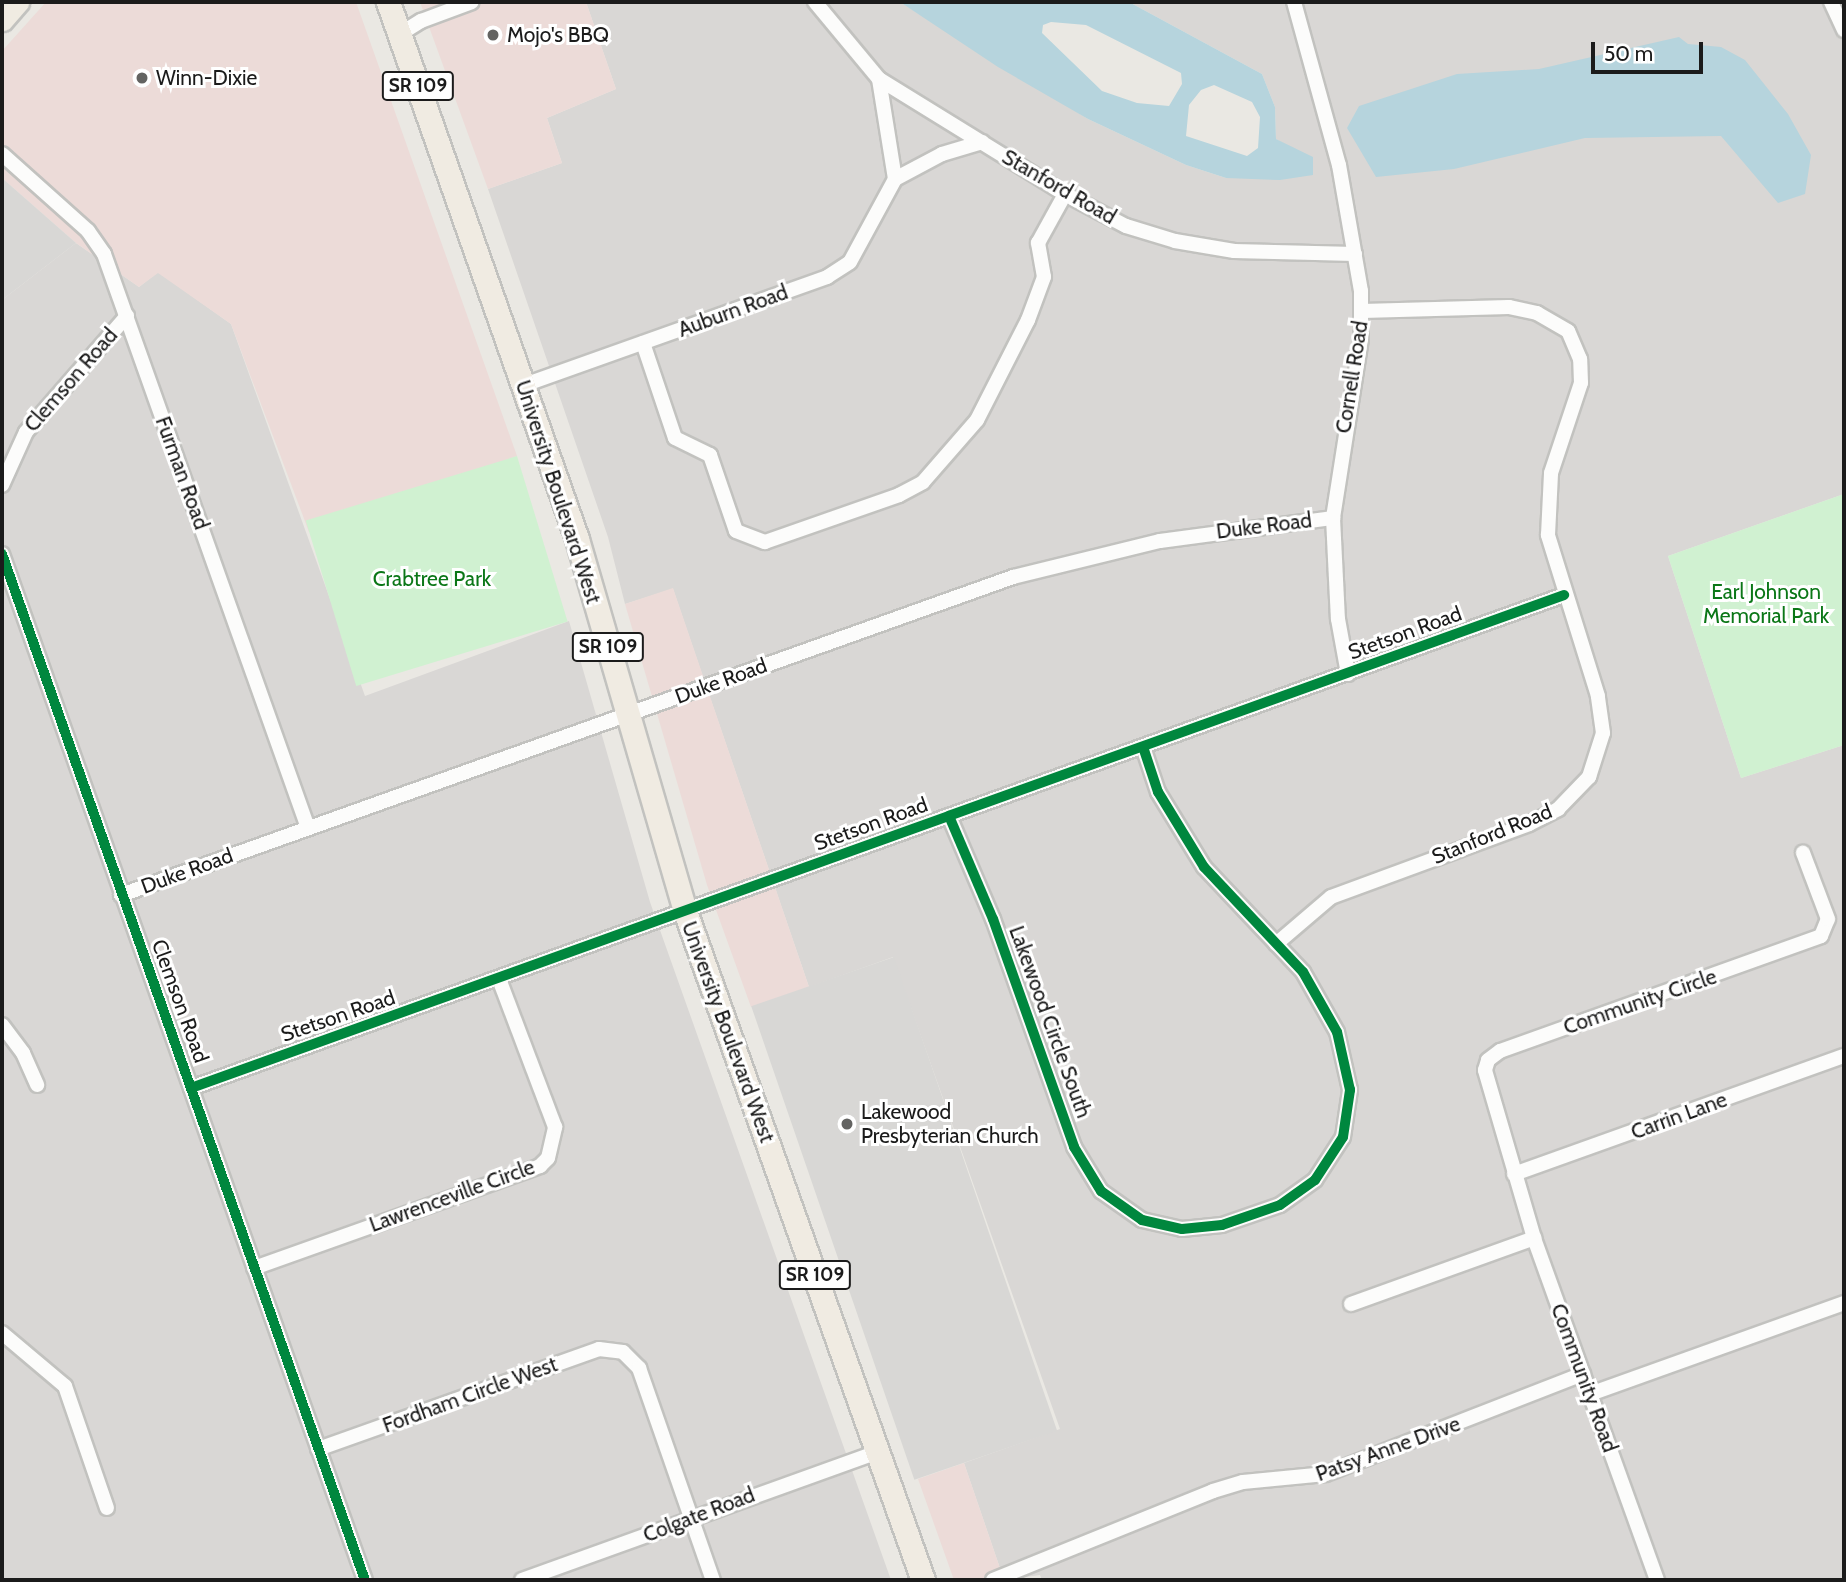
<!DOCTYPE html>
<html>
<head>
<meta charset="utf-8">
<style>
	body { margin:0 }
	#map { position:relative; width:1846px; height:1582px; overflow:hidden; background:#eae8e3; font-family:Cabin,sans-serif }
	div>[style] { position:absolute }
	.residential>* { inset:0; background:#d9d7d5 }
	.commercial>* { inset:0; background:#ecdbd8 }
	.religious>* { inset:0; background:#d8d7d5; transform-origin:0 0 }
	.park>* { inset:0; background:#d0f1d1; transform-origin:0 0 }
	.water>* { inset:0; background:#b6d4dd }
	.roads { filter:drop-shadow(2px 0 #c2c2bf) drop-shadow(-2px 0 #c2c2bf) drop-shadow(0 2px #c2c2bf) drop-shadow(0 -2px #c2c2bf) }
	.minor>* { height:14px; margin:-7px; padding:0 7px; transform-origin:7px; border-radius:7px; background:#fcfcfb }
	.primary>* { height:23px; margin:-11.5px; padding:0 11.5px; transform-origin:11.5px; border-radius:11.5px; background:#f0ebe2 }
	.cycleway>* { height:10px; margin:-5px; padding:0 5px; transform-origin:5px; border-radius:5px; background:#00873e }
	.dots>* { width:19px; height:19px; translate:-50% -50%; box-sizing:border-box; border:4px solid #fff; border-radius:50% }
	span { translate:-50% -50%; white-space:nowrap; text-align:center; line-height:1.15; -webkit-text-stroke:6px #fff; paint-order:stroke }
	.shield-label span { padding:2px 5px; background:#fff; border:2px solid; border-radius:5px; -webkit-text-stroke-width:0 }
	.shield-label { font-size:19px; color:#1b1b1b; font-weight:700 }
	.poi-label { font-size:21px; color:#1b1b1b }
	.left { translate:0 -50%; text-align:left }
	.street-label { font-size:21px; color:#1b1b1b }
	.park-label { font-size:21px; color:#0b7717 }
	.frame { position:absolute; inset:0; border:4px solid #1b1b1b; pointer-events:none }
	.scale { position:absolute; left:1591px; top:42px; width:112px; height:32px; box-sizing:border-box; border:4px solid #1b1b1b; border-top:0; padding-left:9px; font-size:21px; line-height:24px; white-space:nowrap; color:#1b1b1b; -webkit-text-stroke:5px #fff; paint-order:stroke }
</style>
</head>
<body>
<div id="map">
	<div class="residential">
		<i style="clip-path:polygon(586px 2px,900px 2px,1088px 119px,1186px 165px,1226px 178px,1295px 151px,1276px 139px,1275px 107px,1262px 74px,1129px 2px,1844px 2px,1844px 494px,1668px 556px,1741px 778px,1844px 745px,1844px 1580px,1042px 1580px,1040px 1575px,1004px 1580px,964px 1463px,1060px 1429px,893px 957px,809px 987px,673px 589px,625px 604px,608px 537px,488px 189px,562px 163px,547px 118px,616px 89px)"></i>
		<i style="clip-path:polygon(76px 243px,139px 287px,158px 272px,231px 324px,365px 696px,569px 621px,650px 902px,891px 1580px,2px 1580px,2px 300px)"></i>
	</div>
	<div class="commercial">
		<i style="clip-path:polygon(46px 2px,356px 2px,517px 456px,309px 532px,231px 324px,158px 273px,139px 287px,76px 243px,2px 178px,2px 51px)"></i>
		<i style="clip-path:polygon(420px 2px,586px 2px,616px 89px,547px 118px,562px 163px,488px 189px)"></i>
		<i style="clip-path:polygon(673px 588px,809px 987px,751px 1007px,707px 885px,625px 604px)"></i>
		<i style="clip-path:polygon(964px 1463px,1004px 1580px,954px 1580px,918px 1479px)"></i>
	</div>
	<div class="religious">
		<i style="clip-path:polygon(2px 178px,76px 243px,2px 300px)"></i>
		<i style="left:894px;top:957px;width:501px;height:151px;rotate:71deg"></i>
	</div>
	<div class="park">
		<i style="left:517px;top:456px;width:173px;height:221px;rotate:73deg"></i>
		<i style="clip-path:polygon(1844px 494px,1844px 745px,1741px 778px,1668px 556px)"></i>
	</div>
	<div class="water">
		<i style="clip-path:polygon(evenodd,900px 2px,1129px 2px,1262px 74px,1275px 107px,1276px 139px,1313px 157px,1313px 175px,1280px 180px,1226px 178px,1186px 165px,1088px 119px,998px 67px,900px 2px,1051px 22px,1086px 25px,1181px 73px,1182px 84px,1169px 106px,1137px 103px,1102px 91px,1042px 33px,1043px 25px,1051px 22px,900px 2px,1214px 85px,1252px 102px,1260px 117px,1258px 148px,1247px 156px,1186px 136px,1189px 105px,1201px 90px,1214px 85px)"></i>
		<i style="clip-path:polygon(1679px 37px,1688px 44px,1721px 47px,1745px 60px,1788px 114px,1811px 155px,1805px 194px,1778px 203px,1721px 136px,1585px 138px,1454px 169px,1376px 177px,1347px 128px,1359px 106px,1457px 74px,1539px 69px)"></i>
	</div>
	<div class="roads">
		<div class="minor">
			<i style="left:815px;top:2px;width:100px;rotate:50.3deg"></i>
			<i style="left:879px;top:79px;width:219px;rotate:31.7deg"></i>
			<i style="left:1065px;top:194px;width:69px;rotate:27.7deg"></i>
			<i style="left:1126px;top:226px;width:51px;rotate:17deg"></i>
			<i style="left:1175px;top:241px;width:60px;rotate:9.6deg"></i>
			<i style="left:1234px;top:251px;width:121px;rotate:1.4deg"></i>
			<i style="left:1294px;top:2px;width:169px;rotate:74.6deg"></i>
			<i style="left:1339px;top:165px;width:128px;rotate:80.1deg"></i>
			<i style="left:1361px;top:291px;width:48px;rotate:90deg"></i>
			<i style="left:1361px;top:339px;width:181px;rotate:98.9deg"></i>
			<i style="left:1333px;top:518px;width:101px;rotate:87.2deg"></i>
			<i style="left:1338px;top:619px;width:56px;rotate:79.7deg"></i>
			<i style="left:1831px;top:2px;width:31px;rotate:65deg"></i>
			<i style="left:400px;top:34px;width:25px;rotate:-32deg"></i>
			<i style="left:421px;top:21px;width:54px;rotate:-20.4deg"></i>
			<i style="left:2px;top:154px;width:115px;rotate:41.8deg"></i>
			<i style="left:88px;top:231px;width:28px;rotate:55deg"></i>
			<i style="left:104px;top:254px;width:609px;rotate:70.43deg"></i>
			<i style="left:895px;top:179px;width:53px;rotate:-28deg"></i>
			<i style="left:942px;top:154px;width:42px;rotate:-16.7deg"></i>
			<i style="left:643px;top:343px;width:100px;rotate:71.4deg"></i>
			<i style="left:675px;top:438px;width:39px;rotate:26deg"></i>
			<i style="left:710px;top:455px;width:80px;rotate:71.1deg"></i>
			<i style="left:736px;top:531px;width:31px;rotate:21deg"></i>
			<i style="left:765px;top:542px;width:142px;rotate:-19.3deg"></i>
			<i style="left:899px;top:495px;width:27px;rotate:-28deg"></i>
			<i style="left:923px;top:482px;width:82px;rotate:-48.9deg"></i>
			<i style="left:977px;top:420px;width:112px;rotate:-63deg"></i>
			<i style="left:1028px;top:320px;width:46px;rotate:-69.6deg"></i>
			<i style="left:1044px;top:277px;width:35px;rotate:-100deg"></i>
			<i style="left:1038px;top:243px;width:56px;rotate:-61.1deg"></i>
			<i style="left:524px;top:385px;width:322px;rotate:-19.6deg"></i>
			<i style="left:827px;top:277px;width:27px;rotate:-33deg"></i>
			<i style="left:850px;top:262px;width:94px;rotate:-61.5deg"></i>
			<i style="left:895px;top:179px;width:101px;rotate:-99.1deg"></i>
			<i style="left:2px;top:485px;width:58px;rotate:-65.6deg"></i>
			<i style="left:26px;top:432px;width:154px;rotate:-49deg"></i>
			<i style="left:2px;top:554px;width:1088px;rotate:70.52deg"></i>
			<i style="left:949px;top:816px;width:112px;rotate:66.9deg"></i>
			<i style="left:993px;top:919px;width:242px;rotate:70.4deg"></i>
			<i style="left:1074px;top:1147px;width:52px;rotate:58.5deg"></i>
			<i style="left:1101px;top:1191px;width:50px;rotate:35.3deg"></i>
			<i style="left:1142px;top:1220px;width:41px;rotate:12.7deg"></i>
			<i style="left:1182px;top:1229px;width:40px;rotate:-5.7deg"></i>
			<i style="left:1222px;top:1225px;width:61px;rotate:-19deg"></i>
			<i style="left:1280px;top:1205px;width:43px;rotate:-35.5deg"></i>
			<i style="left:1315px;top:1180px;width:51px;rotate:-56.9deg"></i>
			<i style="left:1343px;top:1137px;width:48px;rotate:-81.5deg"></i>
			<i style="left:1350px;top:1090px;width:59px;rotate:-102.6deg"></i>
			<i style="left:1337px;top:1032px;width:69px;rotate:-119.5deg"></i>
			<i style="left:1303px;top:972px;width:144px;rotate:-133.3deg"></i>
			<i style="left:1204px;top:867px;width:88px;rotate:-121.5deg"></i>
			<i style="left:1158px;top:792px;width:47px;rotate:-108.4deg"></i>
			<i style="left:121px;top:895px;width:947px;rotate:-19.62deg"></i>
			<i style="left:1013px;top:577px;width:151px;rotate:-13.8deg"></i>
			<i style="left:1160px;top:541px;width:175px;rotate:-7.6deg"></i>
			<i style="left:1276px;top:944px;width:72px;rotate:-40.5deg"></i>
			<i style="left:1331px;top:897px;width:211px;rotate:-20.2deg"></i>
			<i style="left:1529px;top:824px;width:33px;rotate:-27deg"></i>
			<i style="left:1558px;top:809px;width:45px;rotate:-45.9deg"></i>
			<i style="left:1589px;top:777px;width:46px;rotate:-72.3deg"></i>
			<i style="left:1603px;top:733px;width:37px;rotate:-98deg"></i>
			<i style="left:1598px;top:696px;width:169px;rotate:-107.3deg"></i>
			<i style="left:1548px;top:535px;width:62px;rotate:-87.2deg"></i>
			<i style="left:1551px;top:473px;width:95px;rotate:-71.6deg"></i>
			<i style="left:1581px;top:383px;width:24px;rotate:-92deg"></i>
			<i style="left:1580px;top:359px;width:30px;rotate:-113deg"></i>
			<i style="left:1568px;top:331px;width:36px;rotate:-150deg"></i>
			<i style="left:1537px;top:313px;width:29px;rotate:-168deg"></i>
			<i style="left:1509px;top:307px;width:147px;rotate:178.4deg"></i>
			<i style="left:2px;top:1025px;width:35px;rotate:53deg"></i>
			<i style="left:23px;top:1053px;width:35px;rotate:66deg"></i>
			<i style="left:191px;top:1088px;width:1459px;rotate:-19.75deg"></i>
			<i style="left:1514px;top:1174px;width:350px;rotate:-19.7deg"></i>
			<i style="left:254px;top:1268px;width:304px;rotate:-19.6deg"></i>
			<i style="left:540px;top:1166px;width:11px;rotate:-45deg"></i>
			<i style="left:548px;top:1158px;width:32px;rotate:-77deg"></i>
			<i style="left:555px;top:1127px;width:158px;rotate:-110.7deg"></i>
			<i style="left:1351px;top:1304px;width:195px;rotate:-19.8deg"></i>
			<i style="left:2px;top:1333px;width:82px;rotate:40.1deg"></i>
			<i style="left:65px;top:1386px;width:129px;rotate:71deg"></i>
			<i style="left:1590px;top:1394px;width:270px;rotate:-19.7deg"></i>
			<i style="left:318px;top:1449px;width:298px;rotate:-19.6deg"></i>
			<i style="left:599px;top:1349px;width:24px;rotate:7deg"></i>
			<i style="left:623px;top:1352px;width:23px;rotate:45deg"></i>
			<i style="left:639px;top:1368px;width:225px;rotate:70.8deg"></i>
			<i style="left:522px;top:1580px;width:378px;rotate:-19.8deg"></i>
			<i style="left:993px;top:1580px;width:237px;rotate:-22deg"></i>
			<i style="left:1213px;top:1491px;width:31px;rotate:-17deg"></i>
			<i style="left:1243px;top:1482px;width:83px;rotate:-5.5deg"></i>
			<i style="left:1326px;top:1474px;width:276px;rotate:-21.3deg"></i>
			<i style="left:1657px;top:1580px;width:363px;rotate:-109.8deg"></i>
			<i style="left:1534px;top:1238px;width:175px;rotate:-106.3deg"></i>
			<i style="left:1485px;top:1070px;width:10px;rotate:-73deg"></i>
			<i style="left:1488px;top:1060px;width:15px;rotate:-37deg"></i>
			<i style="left:1500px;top:1051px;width:341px;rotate:-19.7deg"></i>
			<i style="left:1821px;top:936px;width:18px;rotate:-68deg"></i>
			<i style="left:1828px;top:919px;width:71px;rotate:-110.7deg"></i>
		</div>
		<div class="primary">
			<i style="left:388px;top:2px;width:569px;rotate:70.61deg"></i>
			<i style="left:577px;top:539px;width:387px;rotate:73.8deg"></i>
			<i style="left:685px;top:911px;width:710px;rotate:70.42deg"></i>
			<i style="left:2px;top:19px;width:23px;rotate:-49deg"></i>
		</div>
	</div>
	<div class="cycleway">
		<i style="left:2px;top:554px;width:1088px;rotate:70.52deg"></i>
		<i style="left:949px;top:816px;width:112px;rotate:66.9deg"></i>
		<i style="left:993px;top:919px;width:242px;rotate:70.4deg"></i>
		<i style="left:1074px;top:1147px;width:52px;rotate:58.5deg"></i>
		<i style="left:1101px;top:1191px;width:50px;rotate:35.3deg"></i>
		<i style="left:1142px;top:1220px;width:41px;rotate:12.7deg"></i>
		<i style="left:1182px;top:1229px;width:40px;rotate:-5.7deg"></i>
		<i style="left:1222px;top:1225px;width:61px;rotate:-19deg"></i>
		<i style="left:1280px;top:1205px;width:43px;rotate:-35.5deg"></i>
		<i style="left:1315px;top:1180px;width:51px;rotate:-56.9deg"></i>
		<i style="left:1343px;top:1137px;width:48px;rotate:-81.5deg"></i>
		<i style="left:1350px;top:1090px;width:59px;rotate:-102.6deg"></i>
		<i style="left:1337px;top:1032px;width:69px;rotate:-119.5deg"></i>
		<i style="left:1303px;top:972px;width:144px;rotate:-133.3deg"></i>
		<i style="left:1204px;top:867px;width:88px;rotate:-121.5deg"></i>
		<i style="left:1158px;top:792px;width:47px;rotate:-108.4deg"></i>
		<i style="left:191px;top:1088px;width:1459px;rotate:-19.75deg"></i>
	</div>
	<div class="dots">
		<i style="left:493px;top:35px;background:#636361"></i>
		<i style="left:142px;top:78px;background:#636361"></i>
		<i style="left:847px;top:1124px;background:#636361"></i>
	</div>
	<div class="shield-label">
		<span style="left:418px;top:86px">SR 109</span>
		<span style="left:608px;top:647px">SR 109</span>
		<span style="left:815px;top:1275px">SR 109</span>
	</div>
	<div class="poi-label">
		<span class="left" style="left:507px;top:35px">Mojo's BBQ</span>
		<span class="left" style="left:156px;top:78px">Winn-Dixie</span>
		<span class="left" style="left:861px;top:1124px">Lakewood<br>Presbyterian Church</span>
	</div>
	<div class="street-label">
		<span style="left:1059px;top:187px;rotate:30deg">Stanford Road</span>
		<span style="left:733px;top:311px;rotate:-20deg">Auburn Road</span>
		<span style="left:1352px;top:377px;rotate:-81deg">Cornell Road</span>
		<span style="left:71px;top:380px;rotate:-49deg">Clemson Road</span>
		<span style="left:182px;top:473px;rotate:70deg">Furman Road</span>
		<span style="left:558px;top:492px;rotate:72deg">University Boulevard West</span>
		<span style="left:1264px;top:526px;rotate:-7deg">Duke Road</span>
		<span style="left:1405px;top:633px;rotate:-20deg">Stetson Road</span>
		<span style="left:721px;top:681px;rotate:-20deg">Duke Road</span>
		<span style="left:871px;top:824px;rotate:-20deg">Stetson Road</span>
		<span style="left:1492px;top:834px;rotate:-22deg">Stanford Road</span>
		<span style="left:187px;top:871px;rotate:-20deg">Duke Road</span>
		<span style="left:180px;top:1001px;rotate:70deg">Clemson Road</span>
		<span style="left:1640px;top:1002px;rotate:-19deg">Community Circle</span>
		<span style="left:338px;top:1016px;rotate:-19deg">Stetson Road</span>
		<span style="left:1050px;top:1022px;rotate:70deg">Lakewood Circle South</span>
		<span style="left:728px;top:1032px;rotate:70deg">University Boulevard West</span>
		<span style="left:1679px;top:1116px;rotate:-20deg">Carrin Lane</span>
		<span style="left:452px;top:1196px;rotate:-20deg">Lawrenceville Circle</span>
		<span style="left:1584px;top:1378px;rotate:70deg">Community Road</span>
		<span style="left:470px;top:1395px;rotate:-20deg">Fordham Circle West</span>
		<span style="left:1388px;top:1449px;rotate:-20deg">Patsy Anne Drive</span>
		<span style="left:699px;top:1515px;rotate:-21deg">Colgate Road</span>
	</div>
	<div class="park-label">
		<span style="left:432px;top:579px">Crabtree Park</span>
		<span style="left:1766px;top:604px">Earl Johnson<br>Memorial Park</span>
	</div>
	<div class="frame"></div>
	<div class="scale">50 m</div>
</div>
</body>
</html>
